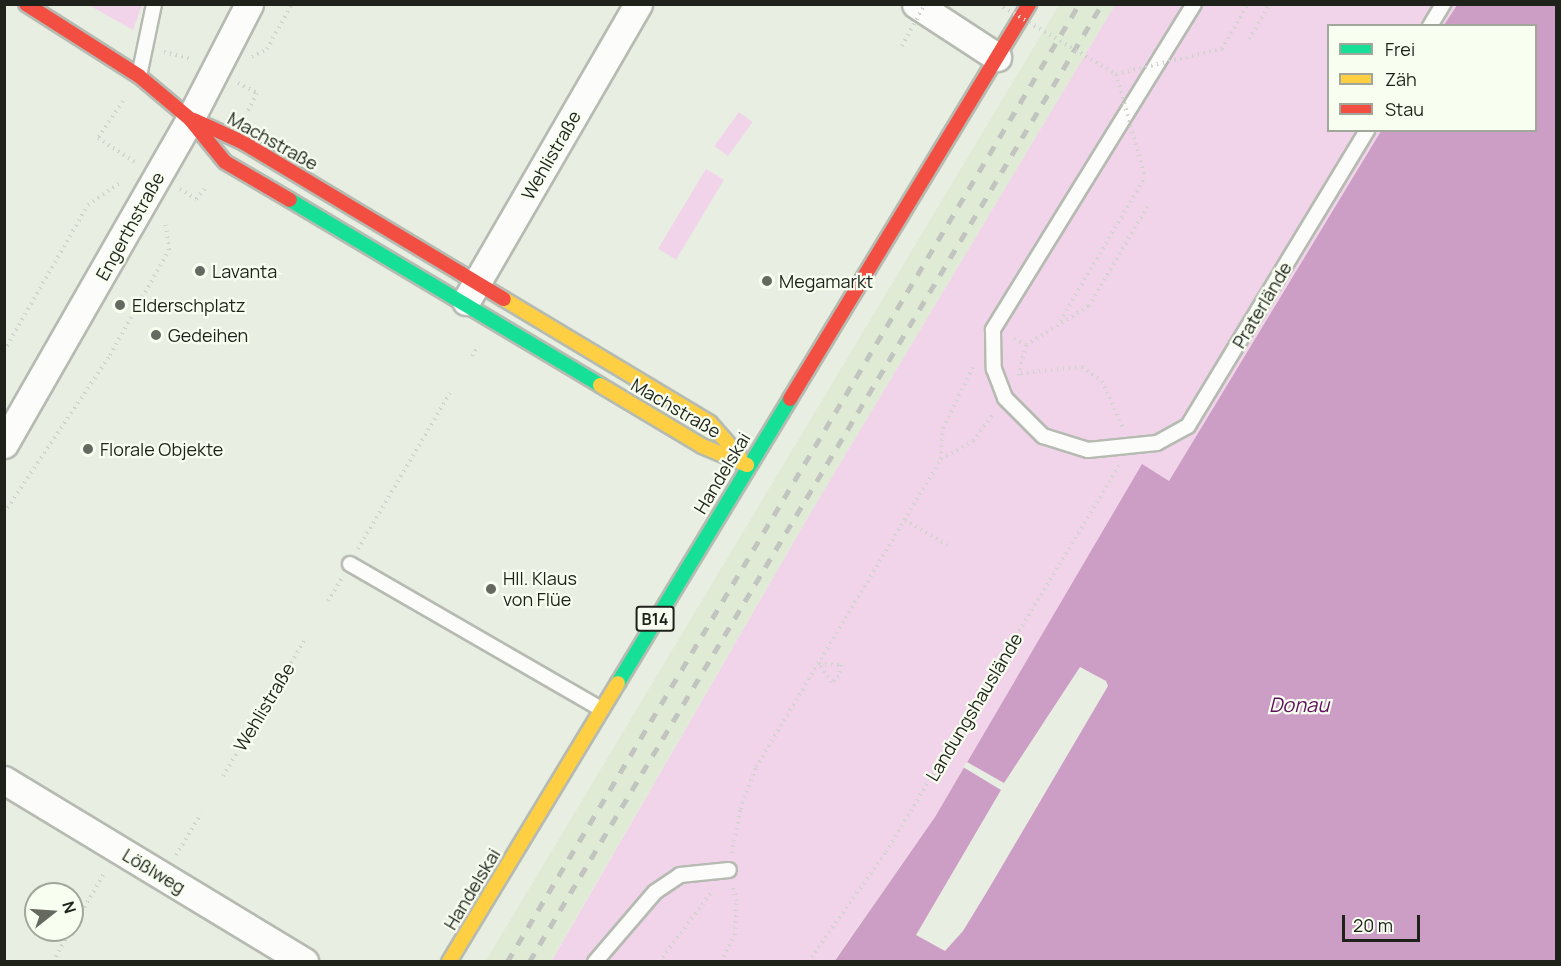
<!DOCTYPE html>
<html>
<head>
<meta charset="utf-8">
<style>
	body { margin:0 }
	#map { position:relative; width:1561px; height:966px; overflow:hidden; background:#e8eee2; font-family:Manrope,sans-serif }
	div>[style] { position:absolute }
	.built>* { inset:0; background:#e0ebd6 }
	.green>* { inset:0; background:#f1d4ea; transform-origin:0 0 }
	.water>* { inset:0; background:#cc9ec5 }
	.pier>* { inset:0; background:#e8eee2 }
	.path>* { height:4px; margin-top:-2px; transform-origin:0; background:repeating-linear-gradient(90deg,#d2d4d0 0 1.5px,transparent 0 6px) }
	.roads { filter:drop-shadow(2px 0 #b6bbb2) drop-shadow(-2px 0 #b6bbb2) drop-shadow(0 2px #b6bbb2) drop-shadow(0 -2px #b6bbb2) }
	.lane>* { height:14px; margin:-7px; padding:0 7px; transform-origin:7px; border-radius:7px; background:#fcfcfb }
	.street>* { height:27px; margin:-13.5px; padding:0 13.5px; transform-origin:13.5px; border-radius:13.5px; background:#fcfcfb }
	.fast>* { height:14px; margin:-7px; padding:0 7px; transform-origin:7px; border-radius:7px; background:#16e098 }
	.slow>* { height:14px; margin:-7px; padding:0 7px; transform-origin:7px; border-radius:7px; background:#ffcf43 }
	.jam>* { height:14px; margin:-7px; padding:0 7px; transform-origin:7px; border-radius:7px; background:#f24e42 }
	.rail>* { height:4.5px; margin-top:-2.25px; transform-origin:0; background:repeating-linear-gradient(90deg,#c2c4c0 0 10px,transparent 0 20px) }
	.path-bridge>* { height:4px; margin-top:-2px; transform-origin:0; background:repeating-linear-gradient(90deg,#d2d4d0 0 1.5px,transparent 0 6px) }
	.dots>* { width:16px; height:16px; translate:-50% -50%; box-sizing:border-box; border:3px solid #f8fff1; border-radius:50% }
	span { translate:-50% -50%; white-space:nowrap; text-align:center; line-height:1.15; -webkit-text-stroke:4.5px #f8fff1; paint-order:stroke }
	.shield-label span { padding:2px 4px; background:#f8fff1; border:2px solid; border-radius:4px; -webkit-text-stroke-width:0 }
	.shield-label { font-size:16px; color:#1e221a; font-weight:700 }
	.street-label { font-size:18px; color:#1e221a }
	.poi-label { font-size:18px; color:#1e221a }
	.left { translate:0 -50%; text-align:left }
	.water-label { font-size:20px; color:#610d5d; font-style:italic }
	.frame { position:absolute; inset:0; border:6px solid #1e221a; pointer-events:none }
	.legend { position:absolute; left:1327px; top:24px; width:210px; height:108px; box-sizing:border-box; background:#f8fff1; border:2px solid #a1a79b; margin:0; padding:8px 10px; list-style:none; font-size:18px; color:#1e221a }
	.legend li { display:flex; align-items:center; gap:12px; height:30px }
	.legend b { width:30px; border:2px solid #a1a79b }
	.north { position:absolute; left:24px; top:882px; width:60px; height:60px; box-sizing:border-box; background:#f8fff1; border:2px solid #a1a79b; border-radius:50%; rotate:73deg; font-size:16px; font-weight:700; line-height:24px; text-align:center; color:#1e221a }
	.north::after { content:''; display:block; margin:auto; width:21px; height:27px; background:#656960; clip-path:polygon(50% 0,100% 100%,50% 72%,0 100%) }
	.scale { position:absolute; left:1342px; top:915px; width:78px; height:27px; box-sizing:border-box; border:3px solid #1e221a; border-top:0; padding-left:8px; font-size:18px; line-height:21px; white-space:nowrap; color:#1e221a; -webkit-text-stroke:4px #f8fff1; paint-order:stroke }
</style>
</head>
<body>
<div id="map">
	<div class="built">
		<i style="clip-path:polygon(1059px 5px,1115px 5px,814px 507px,551px 961px,485px 962px)"></i>
	</div>
	<div class="green">
		<i style="clip-path:polygon(89px 5px,142px 5px,133px 30px)"></i>
		<i style="clip-path:polygon(1115px 5px,1457px 5px,1444px 25px,1328px 26px,1328px 130px,1381px 131px,1169px 481px,1142px 465px,935px 817px,834px 961px,551px 962px,814px 507px)"></i>
		<i style="left:739px;top:112px;width:17px;height:42px;rotate:36deg"></i>
		<i style="left:706px;top:169px;width:21px;height:93px;rotate:31deg"></i>
	</div>
	<div class="water">
		<i style="clip-path:polygon(1457px 5px,1556px 5px,1556px 961px,834px 962px,935px 817px,1142px 464px,1169px 481px,1381px 131px,1536px 130px,1536px 26px,1444px 25px)"></i>
	</div>
	<div class="pier">
		<i style="clip-path:polygon(1080px 667px,1106px 681px,1108px 686px,988px 890px,963px 931px,945px 951px,916px 935px,1001px 790px,963px 767px,967px 762px,1004px 783px)"></i>
	</div>
	<div class="path">
		<i style="left:1249px;top:39px;width:41px;rotate:-59deg"></i>
		<i style="left:1222px;top:49px;width:52px;rotate:-60deg"></i>
		<i style="left:164px;top:52px;width:29px;rotate:14deg"></i>
		<i style="left:252px;top:57px;width:17px;rotate:-28deg"></i>
		<i style="left:267px;top:49px;width:51px;rotate:-60.9deg"></i>
		<i style="left:238px;top:83px;width:21px;rotate:28deg"></i>
		<i style="left:257px;top:93px;width:22px;rotate:117deg"></i>
		<i style="left:123px;top:101px;width:45px;rotate:124deg"></i>
		<i style="left:98px;top:138px;width:44px;rotate:33deg"></i>
		<i style="left:180px;top:189px;width:19px;rotate:32deg"></i>
		<i style="left:196px;top:199px;width:18px;rotate:-49deg"></i>
		<i style="left:1060px;top:321px;width:167px;rotate:-59.4deg"></i>
		<i style="left:1014px;top:339px;width:13px;rotate:27deg"></i>
		<i style="left:1026px;top:345px;width:33px;rotate:104deg"></i>
		<i style="left:1026px;top:345px;width:74px;rotate:-31.8deg"></i>
		<i style="left:1089px;top:306px;width:115px;rotate:-59.6deg"></i>
		<i style="left:4px;top:351px;width:168px;rotate:-60.1deg"></i>
		<i style="left:88px;top:205px;width:40px;rotate:-34.9deg"></i>
		<i style="left:472px;top:356px;width:12px;rotate:-59deg"></i>
		<i style="left:1021px;top:373px;width:61px;rotate:-5.6deg"></i>
		<i style="left:1082px;top:367px;width:24px;rotate:35deg"></i>
		<i style="left:1102px;top:381px;width:51px;rotate:65.9deg"></i>
		<i style="left:941px;top:459px;width:37px;rotate:-29deg"></i>
		<i style="left:973px;top:441px;width:35px;rotate:-53deg"></i>
		<i style="left:4px;top:513px;width:190px;rotate:-56.1deg"></i>
		<i style="left:110px;top:355px;width:120px;rotate:-60.7deg"></i>
		<i style="left:169px;top:250px;width:30px;rotate:-98deg"></i>
		<i style="left:905px;top:520px;width:49px;rotate:30.8deg"></i>
		<i style="left:358px;top:549px;width:181px;rotate:-59.5deg"></i>
		<i style="left:328px;top:601px;width:26px;rotate:-59deg"></i>
		<i style="left:819px;top:664px;width:21px;rotate:3deg"></i>
		<i style="left:840px;top:665px;width:11px;rotate:95deg"></i>
		<i style="left:839px;top:676px;width:9px;rotate:139deg"></i>
		<i style="left:832px;top:682px;width:22px;rotate:-126deg"></i>
		<i style="left:223px;top:776px;width:161px;rotate:-59deg"></i>
		<i style="left:732px;top:853px;width:45px;rotate:-79.7deg"></i>
		<i style="left:740px;top:809px;width:45px;rotate:-69.1deg"></i>
		<i style="left:756px;top:767px;width:359px;rotate:-59deg"></i>
		<i style="left:941px;top:459px;width:31px;rotate:-86deg"></i>
		<i style="left:943px;top:428px;width:68px;rotate:-63.8deg"></i>
		<i style="left:176px;top:855px;width:48px;rotate:-58.6deg"></i>
		<i style="left:72px;top:928px;width:65px;rotate:-59.5deg"></i>
		<i style="left:53px;top:962px;width:37px;rotate:-61deg"></i>
		<i style="left:659px;top:962px;width:86px;rotate:-53deg"></i>
		<i style="left:721px;top:962px;width:30px;rotate:-63deg"></i>
		<i style="left:735px;top:935px;width:34px;rotate:-87deg"></i>
		<i style="left:737px;top:901px;width:14px;rotate:-107deg"></i>
		<i style="left:808px;top:962px;width:135px;rotate:-54.7deg"></i>
		<i style="left:886px;top:852px;width:451px;rotate:-58.9deg"></i>
	</div>
	<div class="roads">
		<div class="lane">
			<i style="left:1194px;top:4px;width:383px;rotate:121.7deg"></i>
			<i style="left:993px;top:330px;width:39px;rotate:89deg"></i>
			<i style="left:994px;top:369px;width:31px;rotate:69deg"></i>
			<i style="left:1005px;top:398px;width:54px;rotate:45deg"></i>
			<i style="left:1043px;top:436px;width:47px;rotate:17.3deg"></i>
			<i style="left:1088px;top:450px;width:69px;rotate:-5.8deg"></i>
			<i style="left:1157px;top:443px;width:35px;rotate:-29deg"></i>
			<i style="left:1188px;top:426px;width:346px;rotate:-58.8deg"></i>
			<i style="left:1430px;top:26px;width:26px;rotate:-59deg"></i>
			<i style="left:139px;top:76px;width:74px;rotate:-78.2deg"></i>
			<i style="left:350px;top:564px;width:290px;rotate:30deg"></i>
			<i style="left:595px;top:962px;width:92px;rotate:-49.4deg"></i>
			<i style="left:655px;top:892px;width:30px;rotate:-34deg"></i>
			<i style="left:680px;top:875px;width:49px;rotate:-5.8deg"></i>
		</div>
		<div class="street">
			<i style="left:916px;top:4px;width:97px;rotate:33.2deg"></i>
			<i style="left:466px;top:301px;width:343px;rotate:-59.9deg"></i>
			<i style="left:4px;top:444px;width:374px;rotate:-60.2deg"></i>
			<i style="left:190px;top:119px;width:129px;rotate:-62.8deg"></i>
			<i style="left:4px;top:780px;width:351px;rotate:31.2deg"></i>
		</div>
		<div class="fast">
			<i style="left:290px;top:200px;width:361px;rotate:30.8deg"></i>
			<i style="left:618px;top:683px;width:332px;rotate:-58.8deg"></i>
		</div>
		<div class="slow">
			<i style="left:504px;top:299px;width:240px;rotate:31deg"></i>
			<i style="left:710px;top:423px;width:45px;rotate:48.6deg"></i>
			<i style="left:600px;top:385px;width:119px;rotate:30.9deg"></i>
			<i style="left:702px;top:446px;width:49px;rotate:22.9deg"></i>
			<i style="left:449px;top:962px;width:326px;rotate:-58.8deg"></i>
		</div>
		<div class="jam">
			<i style="left:26px;top:4px;width:134px;rotate:32.5deg"></i>
			<i style="left:139px;top:76px;width:67px;rotate:40.1deg"></i>
			<i style="left:190px;top:119px;width:55px;rotate:50.9deg"></i>
			<i style="left:225px;top:162px;width:75px;rotate:30.3deg"></i>
			<i style="left:194px;top:120px;width:55px;rotate:24.7deg"></i>
			<i style="left:244px;top:143px;width:303px;rotate:31deg"></i>
			<i style="left:790px;top:399px;width:462px;rotate:-58.8deg"></i>
		</div>
	</div>
	<div class="rail">
		<i style="left:507px;top:962px;width:1116px;rotate:-59.16deg"></i>
		<i style="left:529px;top:962px;width:1116px;rotate:-59.12deg"></i>
	</div>
	<div class="path-bridge">
		<i style="left:998px;top:4px;width:137px;rotate:30.7deg"></i>
		<i style="left:902px;top:46px;width:48px;rotate:-61.3deg"></i>
		<i style="left:1116px;top:74px;width:109px;rotate:-13.3deg"></i>
		<i style="left:1116px;top:74px;width:107px;rotate:74.3deg"></i>
	</div>
	<div class="dots">
		<i style="left:200px;top:271px;background:#656960"></i>
		<i style="left:767px;top:281px;background:#656960"></i>
		<i style="left:120px;top:305px;background:#656960"></i>
		<i style="left:156px;top:335px;background:#656960"></i>
		<i style="left:88px;top:449px;background:#656960"></i>
		<i style="left:491px;top:589px;background:#656960"></i>
	</div>
	<div class="shield-label">
		<span style="left:655px;top:619px">B14</span>
	</div>
	<div class="street-label">
		<span style="left:273px;top:141px;rotate:29deg">Machstraße</span>
		<span style="left:551px;top:155px;rotate:-60deg">Wehlistraße</span>
		<span style="left:130px;top:226px;rotate:-61deg">Engerthstraße</span>
		<span style="left:1262px;top:305px;rotate:-59deg">Praterlände</span>
		<span style="left:676px;top:408px;rotate:30deg">Machstraße</span>
		<span style="left:722px;top:473px;rotate:-59deg">Handelskai</span>
		<span style="left:264px;top:707px;rotate:-59deg">Wehlistraße</span>
		<span style="left:974px;top:707px;rotate:-59deg">Landungshauslände</span>
		<span style="left:154px;top:871px;rotate:31deg">Lößlweg</span>
		<span style="left:472px;top:889px;rotate:-59deg">Handelskai</span>
	</div>
	<div class="poi-label">
		<span class="left" style="left:212px;top:271px">Lavanta</span>
		<span class="left" style="left:779px;top:281px">Megamarkt</span>
		<span class="left" style="left:132px;top:305px">Elderschplatz</span>
		<span class="left" style="left:168px;top:335px">Gedeihen</span>
		<span class="left" style="left:100px;top:449px">Florale Objekte</span>
		<span class="left" style="left:503px;top:589px">Hll. Klaus<br>von Flüe</span>
	</div>
	<div class="water-label">
		<span style="left:1299px;top:704px">Donau</span>
	</div>
	<div class="frame"></div>
	<ul class="legend">
	<li><b style="height:8px;background:#16e098"></b>Frei</li>
	<li><b style="height:8px;background:#ffcf43"></b>Zäh</li>
	<li><b style="height:8px;background:#f24e42"></b>Stau</li>
	</ul>
	<div class="north">N</div>
	<div class="scale">20 m</div>
</div>
</body>
</html>
